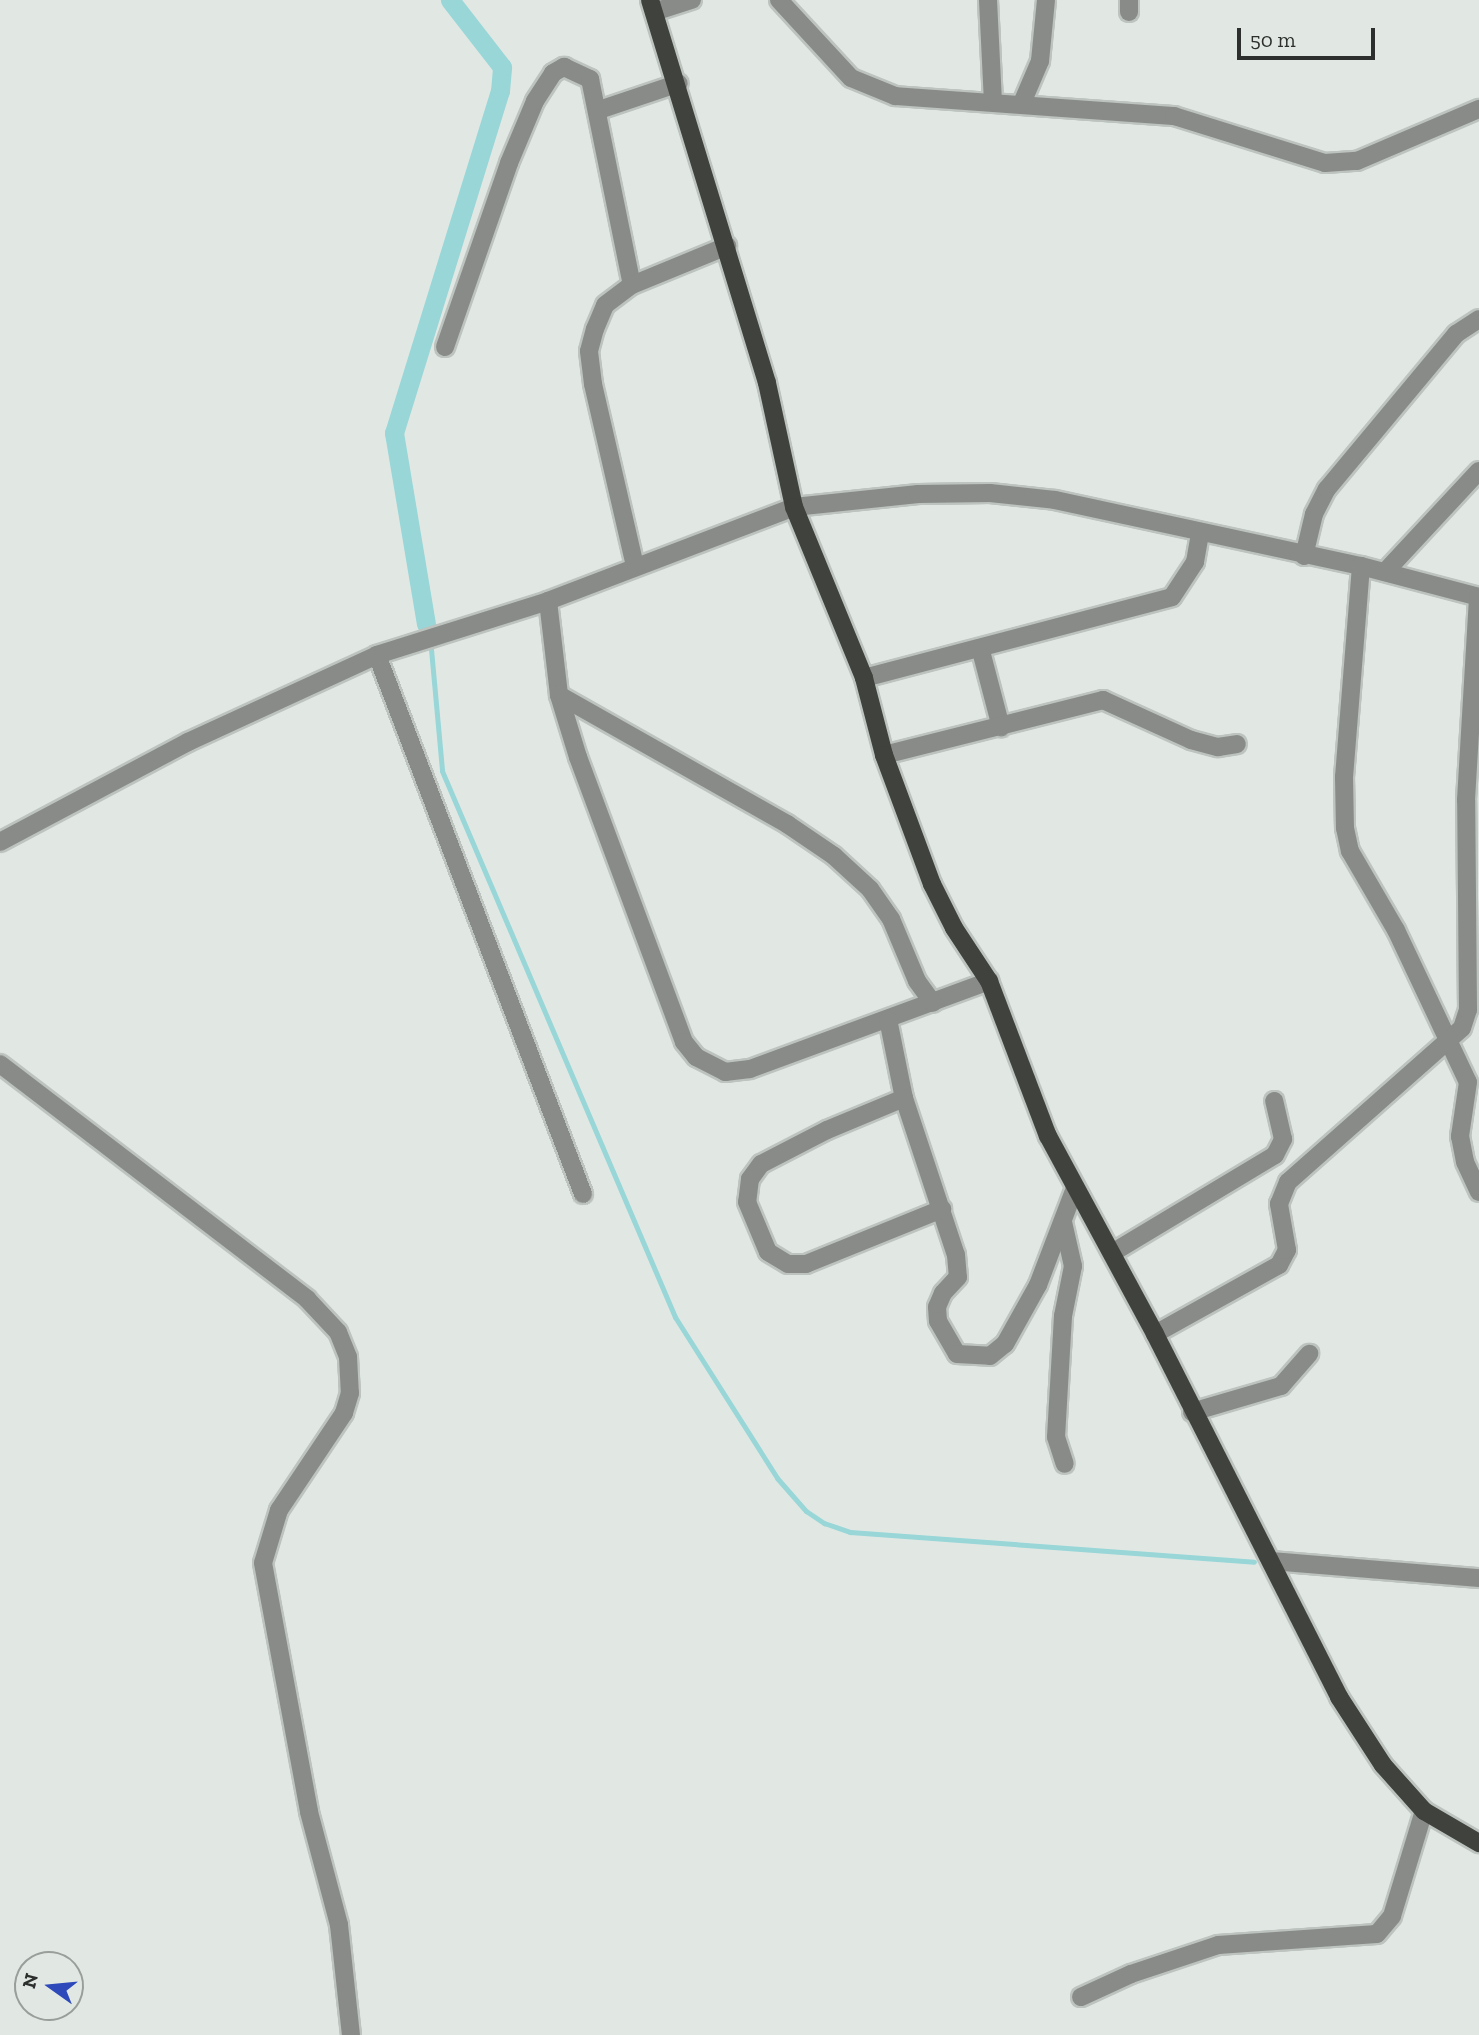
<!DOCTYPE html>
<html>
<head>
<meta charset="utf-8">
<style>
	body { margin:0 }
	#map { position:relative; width:1479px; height:2035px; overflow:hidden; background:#e1e8e3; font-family:"Zilla Slab",serif }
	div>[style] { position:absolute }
	.stream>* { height:5px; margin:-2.5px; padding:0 2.5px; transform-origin:2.5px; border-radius:2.5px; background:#98d6d8 }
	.canal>* { height:19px; margin:-9.5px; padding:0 9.5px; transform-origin:9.5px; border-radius:9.5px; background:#98d6d8 }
	.roads { filter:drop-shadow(2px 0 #bdc3bf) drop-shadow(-2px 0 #bdc3bf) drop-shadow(0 2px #bdc3bf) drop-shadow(0 -2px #bdc3bf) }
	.minor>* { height:18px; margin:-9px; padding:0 9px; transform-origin:9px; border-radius:9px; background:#898b88 }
	.major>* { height:18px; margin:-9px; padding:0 9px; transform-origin:9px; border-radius:9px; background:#3f423d }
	span { translate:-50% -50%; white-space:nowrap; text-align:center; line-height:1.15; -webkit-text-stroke:5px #e1e8e3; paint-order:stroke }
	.north { position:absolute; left:14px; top:1951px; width:70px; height:70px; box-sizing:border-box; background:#e1e8e3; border:2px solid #999e9a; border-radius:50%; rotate:285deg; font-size:19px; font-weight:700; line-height:28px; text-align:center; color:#2c2f2d }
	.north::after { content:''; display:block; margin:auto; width:24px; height:32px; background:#2d49ba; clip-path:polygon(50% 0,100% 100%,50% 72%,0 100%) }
	.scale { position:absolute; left:1237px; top:28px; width:138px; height:32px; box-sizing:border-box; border:4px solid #2c2f2d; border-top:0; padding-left:9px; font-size:21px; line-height:24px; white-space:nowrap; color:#2c2f2d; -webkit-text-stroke:5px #e1e8e3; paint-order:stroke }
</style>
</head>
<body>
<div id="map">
	<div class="stream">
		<i style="left:431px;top:649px;width:122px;rotate:84.8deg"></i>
		<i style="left:442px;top:771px;width:594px;rotate:66.89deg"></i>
		<i style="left:675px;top:1317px;width:191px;rotate:57.6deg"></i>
		<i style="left:777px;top:1478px;width:44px;rotate:48.7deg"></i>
		<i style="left:806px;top:1511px;width:22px;rotate:34deg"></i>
		<i style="left:824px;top:1523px;width:28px;rotate:19deg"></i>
		<i style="left:850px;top:1532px;width:405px;rotate:4.2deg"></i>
	</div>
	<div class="canal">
		<i style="left:426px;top:624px;width:194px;rotate:-99.5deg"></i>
		<i style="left:394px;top:433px;width:358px;rotate:-72.8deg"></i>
		<i style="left:500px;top:91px;width:24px;rotate:-85deg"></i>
		<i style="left:502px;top:67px;width:85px;rotate:-127.8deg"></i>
	</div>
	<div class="roads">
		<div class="minor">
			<i style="left:779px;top:0;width:106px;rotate:47.3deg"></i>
			<i style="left:851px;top:78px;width:48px;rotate:22.2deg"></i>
			<i style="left:895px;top:96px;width:280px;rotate:4.1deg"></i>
			<i style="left:1174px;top:116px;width:158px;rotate:17.3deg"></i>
			<i style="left:1325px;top:163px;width:32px;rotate:-4deg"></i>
			<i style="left:1357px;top:161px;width:133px;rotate:-23.1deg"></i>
			<i style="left:988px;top:0;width:101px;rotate:87.2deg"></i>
			<i style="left:1129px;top:0;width:12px;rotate:90deg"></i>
			<i style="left:654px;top:12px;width:40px;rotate:-18deg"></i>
			<i style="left:1022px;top:103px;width:46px;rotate:-66.8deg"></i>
			<i style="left:1040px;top:61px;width:61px;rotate:-84.4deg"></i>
			<i style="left:599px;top:110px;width:84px;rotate:-18.6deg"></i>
			<i style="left:445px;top:347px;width:195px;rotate:-70.8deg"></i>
			<i style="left:509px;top:163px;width:67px;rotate:-67.2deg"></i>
			<i style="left:535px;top:101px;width:33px;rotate:-57deg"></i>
			<i style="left:553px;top:73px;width:13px;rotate:-29deg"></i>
			<i style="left:564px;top:67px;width:29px;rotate:25deg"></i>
			<i style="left:590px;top:79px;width:210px;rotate:78.5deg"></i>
			<i style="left:1304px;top:556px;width:43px;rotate:-76.6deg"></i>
			<i style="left:1314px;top:514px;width:28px;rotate:-63deg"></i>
			<i style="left:1327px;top:489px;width:202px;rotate:-50.2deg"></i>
			<i style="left:1456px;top:334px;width:27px;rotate:-33deg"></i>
			<i style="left:635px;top:566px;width:187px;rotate:-103deg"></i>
			<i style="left:593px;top:384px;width:33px;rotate:-97deg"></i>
			<i style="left:589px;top:351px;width:23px;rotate:-75deg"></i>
			<i style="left:595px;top:329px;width:26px;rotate:-67deg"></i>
			<i style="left:605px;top:305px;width:34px;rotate:-37deg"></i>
			<i style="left:632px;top:285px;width:103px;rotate:-22.3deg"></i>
			<i style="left:1361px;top:566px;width:212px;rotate:94.6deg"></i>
			<i style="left:1344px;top:777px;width:51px;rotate:88.9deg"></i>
			<i style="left:1345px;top:828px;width:24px;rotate:78deg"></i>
			<i style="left:1350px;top:851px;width:91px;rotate:59.8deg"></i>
			<i style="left:1396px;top:930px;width:168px;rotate:64.7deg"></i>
			<i style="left:1468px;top:1082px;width:55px;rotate:98.4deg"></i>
			<i style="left:1460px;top:1136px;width:26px;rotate:79deg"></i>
			<i style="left:1465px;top:1162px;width:33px;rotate:65deg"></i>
			<i style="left:1385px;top:572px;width:138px;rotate:-47.1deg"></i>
			<i style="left:548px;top:601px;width:95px;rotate:83.3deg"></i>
			<i style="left:559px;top:695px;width:65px;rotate:73deg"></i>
			<i style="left:578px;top:757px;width:304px;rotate:69.6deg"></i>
			<i style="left:684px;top:1042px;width:19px;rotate:51deg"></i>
			<i style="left:696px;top:1057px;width:33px;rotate:27deg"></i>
			<i style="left:725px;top:1072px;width:25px;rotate:-7deg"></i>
			<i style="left:750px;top:1069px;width:255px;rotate:-20.2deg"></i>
			<i style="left:981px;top:651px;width:79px;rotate:75.3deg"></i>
			<i style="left:377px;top:655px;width:577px;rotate:69.08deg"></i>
			<i style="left:864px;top:678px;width:318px;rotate:-14.7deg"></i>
			<i style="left:1172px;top:597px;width:42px;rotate:-56.7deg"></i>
			<i style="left:1195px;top:562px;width:29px;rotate:-80deg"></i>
			<i style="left:559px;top:695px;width:262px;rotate:29.5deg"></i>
			<i style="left:787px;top:824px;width:57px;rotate:34.2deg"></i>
			<i style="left:834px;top:856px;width:49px;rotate:42.5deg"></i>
			<i style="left:870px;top:889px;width:37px;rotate:55deg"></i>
			<i style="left:891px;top:919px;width:67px;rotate:67.2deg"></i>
			<i style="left:917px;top:981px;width:27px;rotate:54deg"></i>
			<i style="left:884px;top:755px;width:226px;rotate:-14.1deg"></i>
			<i style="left:1103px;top:700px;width:97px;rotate:24.4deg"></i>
			<i style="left:1191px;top:740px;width:28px;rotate:15deg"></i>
			<i style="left:1218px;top:747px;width:19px;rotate:-9deg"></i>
			<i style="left:0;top:842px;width:213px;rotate:-28deg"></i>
			<i style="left:188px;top:742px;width:208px;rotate:-24.7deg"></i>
			<i style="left:377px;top:655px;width:179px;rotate:-17.5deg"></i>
			<i style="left:548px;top:601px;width:263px;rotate:-20.9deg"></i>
			<i style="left:794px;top:507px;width:125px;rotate:-6deg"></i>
			<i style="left:918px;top:494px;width:72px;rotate:-0.8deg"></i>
			<i style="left:990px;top:493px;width:65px;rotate:6.1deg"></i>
			<i style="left:1055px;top:500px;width:313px;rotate:12.2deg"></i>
			<i style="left:1361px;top:566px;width:122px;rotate:14.7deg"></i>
			<i style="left:888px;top:1019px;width:81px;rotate:78.6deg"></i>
			<i style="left:904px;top:1098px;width:165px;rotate:71.7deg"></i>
			<i style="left:956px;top:1255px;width:22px;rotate:85deg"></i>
			<i style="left:958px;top:1277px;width:22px;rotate:133deg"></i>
			<i style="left:943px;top:1293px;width:15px;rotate:113deg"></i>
			<i style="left:937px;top:1307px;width:14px;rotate:86deg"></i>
			<i style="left:938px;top:1321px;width:38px;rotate:60deg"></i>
			<i style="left:957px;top:1354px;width:33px;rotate:3deg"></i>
			<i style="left:990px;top:1356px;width:19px;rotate:-39deg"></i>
			<i style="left:1005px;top:1344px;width:68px;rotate:-60.8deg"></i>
			<i style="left:1038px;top:1285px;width:104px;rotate:-69.1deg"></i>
			<i style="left:0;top:1064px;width:387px;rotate:37.4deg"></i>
			<i style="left:307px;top:1299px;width:45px;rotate:46.8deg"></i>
			<i style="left:338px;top:1332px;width:27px;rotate:68deg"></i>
			<i style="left:348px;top:1357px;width:36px;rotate:87deg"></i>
			<i style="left:350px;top:1393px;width:21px;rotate:107deg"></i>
			<i style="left:344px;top:1413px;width:117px;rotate:123.8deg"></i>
			<i style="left:279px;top:1510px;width:55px;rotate:106.8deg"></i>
			<i style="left:263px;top:1563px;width:253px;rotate:79.5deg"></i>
			<i style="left:309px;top:1812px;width:117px;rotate:75.1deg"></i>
			<i style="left:339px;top:1925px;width:111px;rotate:83.8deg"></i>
			<i style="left:904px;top:1098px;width:83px;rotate:157.4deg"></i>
			<i style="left:827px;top:1130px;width:74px;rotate:152.7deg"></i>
			<i style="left:761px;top:1164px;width:19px;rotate:126deg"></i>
			<i style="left:750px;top:1179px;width:23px;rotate:97deg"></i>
			<i style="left:747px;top:1202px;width:54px;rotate:67.2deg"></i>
			<i style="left:768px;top:1252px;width:23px;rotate:31deg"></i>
			<i style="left:788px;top:1264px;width:18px"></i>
			<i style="left:806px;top:1264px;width:147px;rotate:-22deg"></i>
			<i style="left:1063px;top:1222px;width:45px;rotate:77.2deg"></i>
			<i style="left:1073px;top:1266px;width:51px;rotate:101.3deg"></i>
			<i style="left:1063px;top:1316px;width:121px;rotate:93.3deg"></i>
			<i style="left:1056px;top:1437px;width:28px;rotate:72deg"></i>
			<i style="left:1112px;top:1253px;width:190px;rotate:-31deg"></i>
			<i style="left:1275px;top:1155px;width:18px;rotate:-63deg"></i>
			<i style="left:1283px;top:1139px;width:39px;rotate:-103deg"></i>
			<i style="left:1155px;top:1334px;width:142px;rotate:-29.1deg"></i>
			<i style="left:1279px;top:1265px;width:17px;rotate:-62deg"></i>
			<i style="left:1287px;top:1250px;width:47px;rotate:-99.9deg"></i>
			<i style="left:1279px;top:1204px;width:24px;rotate:-68deg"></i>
			<i style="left:1288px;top:1182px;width:232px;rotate:-41.5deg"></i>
			<i style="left:1462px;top:1028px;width:19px;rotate:-72deg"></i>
			<i style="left:1468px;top:1010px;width:210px;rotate:-90.5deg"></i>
			<i style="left:1466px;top:800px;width:203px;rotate:-86.6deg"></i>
			<i style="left:1192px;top:1412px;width:93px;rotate:-16.3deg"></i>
			<i style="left:1281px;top:1386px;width:43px;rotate:-48.8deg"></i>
			<i style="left:1271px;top:1561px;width:209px;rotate:4.7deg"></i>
			<i style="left:1081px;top:1997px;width:55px;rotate:-24.7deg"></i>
			<i style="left:1131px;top:1974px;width:92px;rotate:-18.4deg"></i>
			<i style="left:1218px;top:1945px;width:159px;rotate:-4deg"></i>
			<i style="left:1377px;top:1934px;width:23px;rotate:-50deg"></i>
			<i style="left:1392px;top:1916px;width:110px;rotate:-73.1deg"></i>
		</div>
		<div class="major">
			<i style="left:650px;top:0;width:400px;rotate:73deg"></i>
			<i style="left:767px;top:383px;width:127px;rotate:77.7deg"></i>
			<i style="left:794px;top:507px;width:185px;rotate:67.7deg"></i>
			<i style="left:864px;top:678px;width:80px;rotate:75.4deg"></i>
			<i style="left:884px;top:755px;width:138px;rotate:69.6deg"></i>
			<i style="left:932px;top:884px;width:49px;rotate:63.4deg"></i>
			<i style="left:954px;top:928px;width:64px;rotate:56.6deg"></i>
			<i style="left:989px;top:981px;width:166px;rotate:69.2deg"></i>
			<i style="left:1048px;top:1136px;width:225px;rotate:61.6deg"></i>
			<i style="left:1155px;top:1334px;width:407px;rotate:63.1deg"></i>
			<i style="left:1339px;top:1697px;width:81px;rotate:57.1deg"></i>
			<i style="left:1383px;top:1765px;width:62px;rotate:48.3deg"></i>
			<i style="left:1424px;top:1811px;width:64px;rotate:30.2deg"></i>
		</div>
	</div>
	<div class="north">N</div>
	<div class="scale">50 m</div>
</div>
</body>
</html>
